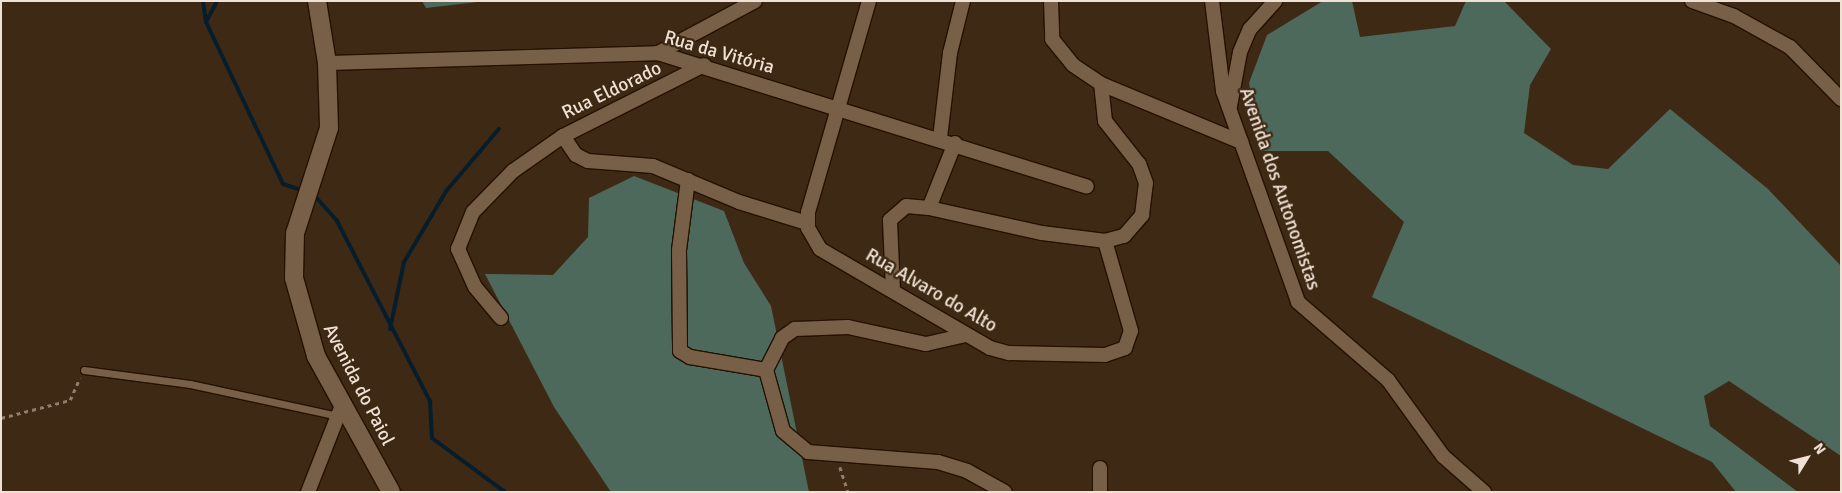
<!DOCTYPE html>
<html>
<head>
<meta charset="utf-8">
<style>
	body { margin:0 }
	#map { position:relative; width:1842px; height:493px; overflow:hidden; background:#3e2914; font-family:Signika,sans-serif }
	div>[style] { position:absolute }
	.forest>* { inset:0; background:#4c695c }
	.stream>* { height:4px; margin:-2px; padding:0 2px; transform-origin:2px; border-radius:2px; background:#061e2c }
	.path>* { height:2.5px; margin-top:-1.25px; transform-origin:0; background:repeating-linear-gradient(90deg,#907e6d 0 4px,transparent 0 8px) }
	.roads { filter:drop-shadow(1px 0 #241100) drop-shadow(-1px 0 #241100) drop-shadow(0 1px #241100) drop-shadow(0 -1px #241100) }
	.service>* { height:7px; margin:-3.5px; padding:0 3.5px; transform-origin:3.5px; border-radius:3.5px; background:#775f48 }
	.minor>* { height:14px; margin:-7px; padding:0 7px; transform-origin:7px; border-radius:7px; background:#775f48 }
	.tertiary>* { height:18px; margin:-9px; padding:0 9px; transform-origin:9px; border-radius:9px; background:#775f48 }
	span { translate:-50% -50%; white-space:nowrap; text-align:center; line-height:1.15; -webkit-text-stroke:4.5px #3e2914; paint-order:stroke }
	.street-label { font-size:19px; color:#f0e1d5 }
	.frame { position:absolute; inset:0; border:2px solid #f0e1d5; pointer-events:none }
	.north { position:absolute; left:1782px; top:433px; width:50px; height:50px; -webkit-text-stroke:4px #3e2914; paint-order:stroke; rotate:54deg; font-size:14px; font-weight:700; line-height:20px; text-align:center; color:#f0e1d5 }
	.north::after { content:''; display:block; margin:auto; width:18px; height:22px; background:#f0e1d5; clip-path:polygon(50% 0,100% 100%,50% 72%,0 100%) }
</style>
</head>
<body>
<div id="map">
	<div class="forest">
		<i style="clip-path:polygon(422px 1px,486px 1px,426px 8px)"></i>
		<i style="clip-path:polygon(1323px 1px,1352px 1px,1360px 37px,1455px 26px,1466px 1px,1504px 1px,1551px 49px,1530px 85px,1524px 133px,1573px 165px,1608px 169px,1670px 109px,1768px 189px,1841px 266px,1841px 456px,1729px 381px,1704px 396px,1710px 426px,1798px 492px,1736px 492px,1712px 462px,1372px 297px,1404px 222px,1328px 151px,1259px 151px,1249px 83px,1267px 35px)"></i>
		<i style="clip-path:polygon(634px 176px,724px 211px,744px 263px,771px 306px,809px 492px,611px 492px,554px 407px,485px 274px,553px 275px,588px 237px,589px 198px)"></i>
	</div>
	<div class="stream">
		<i style="left:203px;top:1px;width:21px;rotate:82deg"></i>
		<i style="left:206px;top:22px;width:179px;rotate:64.6deg"></i>
		<i style="left:283px;top:184px;width:22px;rotate:18deg"></i>
		<i style="left:206px;top:22px;width:24px;rotate:-62deg"></i>
		<i style="left:313px;top:194px;width:36px;rotate:48deg"></i>
		<i style="left:337px;top:221px;width:203px;rotate:62.7deg"></i>
		<i style="left:430px;top:401px;width:37px;rotate:87deg"></i>
		<i style="left:432px;top:438px;width:91px;rotate:36.5deg"></i>
		<i style="left:390px;top:329px;width:68px;rotate:-78.2deg"></i>
		<i style="left:404px;top:262px;width:84px;rotate:-59.2deg"></i>
		<i style="left:447px;top:190px;width:80px;rotate:-49.6deg"></i>
	</div>
	<div class="path">
		<i style="left:1px;top:418px;width:71px;rotate:-14.6deg"></i>
		<i style="left:70px;top:400px;width:24px;rotate:-66deg"></i>
		<i style="left:840px;top:467px;width:26px;rotate:72deg"></i>
	</div>
	<div class="roads">
		<div class="service">
			<i style="left:84px;top:370px;width:107px;rotate:7.5deg"></i>
			<i style="left:190px;top:384px;width:151px;rotate:12.2deg"></i>
		</div>
		<div class="minor">
			<i style="left:869px;top:1px;width:220px;rotate:106.1deg"></i>
			<i style="left:808px;top:212px;width:16px;rotate:90deg"></i>
			<i style="left:808px;top:228px;width:24px;rotate:60deg"></i>
			<i style="left:820px;top:249px;width:197px;rotate:30.2deg"></i>
			<i style="left:990px;top:348px;width:20px;rotate:15deg"></i>
			<i style="left:1009px;top:353px;width:96px;rotate:1.2deg"></i>
			<i style="left:1105px;top:355px;width:21px;rotate:-19deg"></i>
			<i style="left:1125px;top:348px;width:18px;rotate:-71deg"></i>
			<i style="left:1131px;top:331px;width:94px;rotate:-106.1deg"></i>
			<i style="left:1051px;top:1px;width:38px;rotate:88deg"></i>
			<i style="left:1052px;top:39px;width:33px;rotate:51deg"></i>
			<i style="left:1073px;top:65px;width:34px;rotate:34deg"></i>
			<i style="left:1101px;top:84px;width:152px;rotate:22.5deg"></i>
			<i style="left:1212px;top:1px;width:91px;rotate:83deg"></i>
			<i style="left:1223px;top:91px;width:224px;rotate:70.4deg"></i>
			<i style="left:1298px;top:302px;width:119px;rotate:40.9deg"></i>
			<i style="left:1388px;top:380px;width:94px;rotate:54.1deg"></i>
			<i style="left:1443px;top:456px;width:55px;rotate:41.3deg"></i>
			<i style="left:1692px;top:1px;width:45px;rotate:19.7deg"></i>
			<i style="left:1734px;top:16px;width:64px;rotate:29deg"></i>
			<i style="left:1790px;top:47px;width:73px;rotate:45.6deg"></i>
			<i style="left:658px;top:53px;width:110px;rotate:-28.2deg"></i>
			<i style="left:327px;top:63px;width:331px;rotate:-1.7deg"></i>
			<i style="left:658px;top:53px;width:449px;rotate:17.3deg"></i>
			<i style="left:1230px;top:106px;width:55px;rotate:-79.5deg"></i>
			<i style="left:1240px;top:52px;width:25px;rotate:-67deg"></i>
			<i style="left:1250px;top:29px;width:38px;rotate:-48deg"></i>
			<i style="left:563px;top:136px;width:23px;rotate:56deg"></i>
			<i style="left:576px;top:155px;width:13px;rotate:27deg"></i>
			<i style="left:588px;top:161px;width:65px;rotate:4.4deg"></i>
			<i style="left:653px;top:166px;width:93px;rotate:22.7deg"></i>
			<i style="left:739px;top:202px;width:71px;rotate:17.2deg"></i>
			<i style="left:940px;top:138px;width:86px;rotate:-83.3deg"></i>
			<i style="left:950px;top:53px;width:54px;rotate:-76deg"></i>
			<i style="left:688px;top:180px;width:71px;rotate:97.3deg"></i>
			<i style="left:679px;top:250px;width:101px;rotate:89.4deg"></i>
			<i style="left:680px;top:351px;width:12px;rotate:31deg"></i>
			<i style="left:690px;top:357px;width:77px;rotate:9.7deg"></i>
			<i style="left:766px;top:370px;width:63px;rotate:74.4deg"></i>
			<i style="left:783px;top:431px;width:33px;rotate:40deg"></i>
			<i style="left:808px;top:452px;width:130px;rotate:4.4deg"></i>
			<i style="left:938px;top:462px;width:30px;rotate:17deg"></i>
			<i style="left:967px;top:471px;width:43px;rotate:28.9deg"></i>
			<i style="left:929px;top:208px;width:116px;rotate:12.5deg"></i>
			<i style="left:1042px;top:233px;width:64px;rotate:7.2deg"></i>
			<i style="left:1105px;top:241px;width:20px;rotate:-15deg"></i>
			<i style="left:1124px;top:236px;width:28px;rotate:-49deg"></i>
			<i style="left:1142px;top:215px;width:32px;rotate:-83deg"></i>
			<i style="left:1146px;top:183px;width:20px;rotate:-110deg"></i>
			<i style="left:1139px;top:164px;width:55px;rotate:-128.3deg"></i>
			<i style="left:1105px;top:121px;width:37px;rotate:-96deg"></i>
			<i style="left:893px;top:290px;width:70px;rotate:-92.5deg"></i>
			<i style="left:890px;top:220px;width:21px;rotate:-41deg"></i>
			<i style="left:906px;top:206px;width:23px;rotate:5deg"></i>
			<i style="left:929px;top:208px;width:70px;rotate:-68.2deg"></i>
			<i style="left:501px;top:318px;width:40px;rotate:-130deg"></i>
			<i style="left:475px;top:287px;width:42px;rotate:-114.1deg"></i>
			<i style="left:458px;top:249px;width:40px;rotate:-68deg"></i>
			<i style="left:473px;top:212px;width:57px;rotate:-45.7deg"></i>
			<i style="left:513px;top:171px;width:61px;rotate:-35deg"></i>
			<i style="left:563px;top:136px;width:158px;rotate:-26.7deg"></i>
			<i style="left:766px;top:370px;width:36px;rotate:-63deg"></i>
			<i style="left:782px;top:338px;width:16px;rotate:-35deg"></i>
			<i style="left:795px;top:329px;width:53px;rotate:-2.2deg"></i>
			<i style="left:848px;top:327px;width:80px;rotate:12.3deg"></i>
			<i style="left:926px;top:344px;width:41px;rotate:-12.7deg"></i>
			<i style="left:308px;top:492px;width:90px;rotate:-68.6deg"></i>
			<i style="left:1100px;top:492px;width:24px;rotate:-90deg"></i>
		</div>
		<div class="tertiary">
			<i style="left:317px;top:1px;width:63px;rotate:80.8deg"></i>
			<i style="left:327px;top:63px;width:65px;rotate:88.2deg"></i>
			<i style="left:329px;top:128px;width:110px;rotate:107.9deg"></i>
			<i style="left:295px;top:233px;width:45px;rotate:91.3deg"></i>
			<i style="left:294px;top:278px;width:81px;rotate:74.2deg"></i>
			<i style="left:316px;top:356px;width:155px;rotate:61.1deg"></i>
		</div>
	</div>
	<div class="street-label">
		<span style="left:719px;top:53px;rotate:16deg">Rua da Vitória</span>
		<span style="left:612px;top:91px;rotate:-26deg">Rua Eldorado</span>
		<span style="left:1279px;top:189px;rotate:71deg">Avenida dos Autonomistas</span>
		<span style="left:931px;top:291px;rotate:30deg">Rua Alvaro do Alto</span>
		<span style="left:358px;top:385px;rotate:63deg">Avenida do Paiol</span>
	</div>
	<div class="frame"></div>
	<div class="north">N</div>
</div>
</body>
</html>
